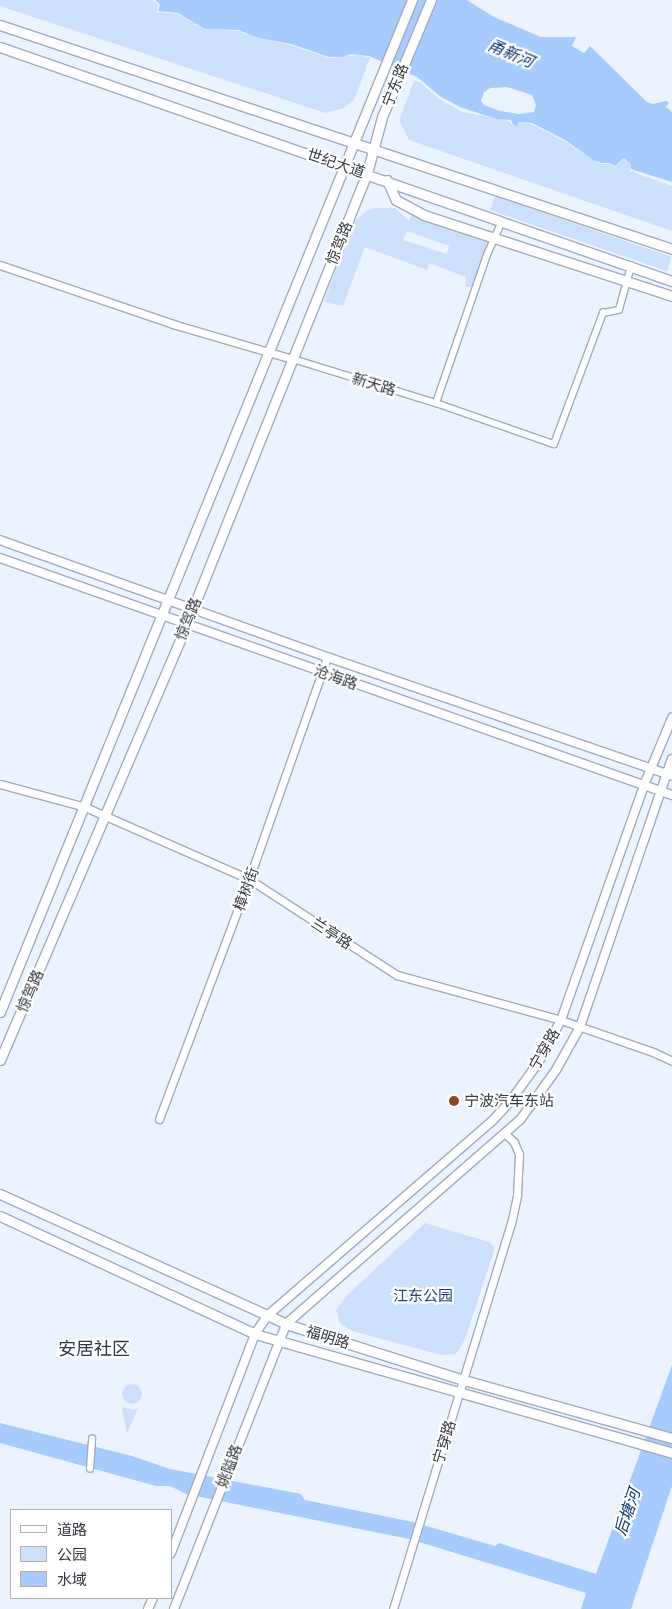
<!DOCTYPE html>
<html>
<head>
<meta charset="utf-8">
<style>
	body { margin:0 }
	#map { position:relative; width:672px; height:1609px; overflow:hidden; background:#eaf3fe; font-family:"Golos Text","Noto Sans SC",sans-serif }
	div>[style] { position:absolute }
	.green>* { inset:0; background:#cde0fb; transform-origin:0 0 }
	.round { border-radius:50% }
	.water>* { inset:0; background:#a8cbfe }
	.roads { filter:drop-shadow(1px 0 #9eabbd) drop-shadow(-1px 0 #9eabbd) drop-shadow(0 1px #9eabbd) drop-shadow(0 -1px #9eabbd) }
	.minor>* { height:5.5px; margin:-2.75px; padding:0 2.75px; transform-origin:2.75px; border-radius:2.75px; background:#fff }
	.tertiary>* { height:7px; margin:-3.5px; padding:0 3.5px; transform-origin:3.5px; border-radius:3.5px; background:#fff }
	.secondary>* { height:8px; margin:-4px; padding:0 4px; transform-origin:4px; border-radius:4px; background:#fff }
	.primary>* { height:9px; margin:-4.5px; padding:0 4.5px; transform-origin:4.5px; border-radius:4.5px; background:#fff }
	.trunk>* { height:9px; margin:-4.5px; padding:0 4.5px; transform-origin:4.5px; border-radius:4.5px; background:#fff }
	.dots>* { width:14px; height:14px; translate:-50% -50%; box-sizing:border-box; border:2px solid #fff; border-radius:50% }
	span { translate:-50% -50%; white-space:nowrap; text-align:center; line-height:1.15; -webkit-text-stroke:4.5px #fff; paint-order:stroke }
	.street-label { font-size:15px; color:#343941 }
	.poi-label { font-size:15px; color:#343941 }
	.left { translate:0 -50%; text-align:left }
	.park-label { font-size:15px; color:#1b4581 }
	.water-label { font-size:16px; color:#0e3974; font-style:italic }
	.quarter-label { font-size:18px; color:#2d3746 }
	.legend { position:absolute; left:10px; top:1509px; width:162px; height:90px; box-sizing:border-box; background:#fff; border:1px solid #aeb0b3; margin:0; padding:6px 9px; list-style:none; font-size:15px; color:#343941 }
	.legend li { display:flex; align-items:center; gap:10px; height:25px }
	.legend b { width:25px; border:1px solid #aeb0b3 }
</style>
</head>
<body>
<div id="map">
	<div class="green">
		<i style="clip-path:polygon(0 0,153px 0,158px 5px,157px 12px,178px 14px,204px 29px,238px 31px,257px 38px,290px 45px,329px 58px,358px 55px,370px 58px,354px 100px,344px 108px,325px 113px,0 6px)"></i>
		<i style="clip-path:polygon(414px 81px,420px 82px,439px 99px,463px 112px,509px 121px,512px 125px,517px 126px,519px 123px,531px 124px,564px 141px,600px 164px,609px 164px,615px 167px,624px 159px,631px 166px,630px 171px,672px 186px,672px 231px,409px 140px,399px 120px)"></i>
		<i style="left:495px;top:196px;width:187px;height:15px;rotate:19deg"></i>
		<i style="clip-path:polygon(evenodd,375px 208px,395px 208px,409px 221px,412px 214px,488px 241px,472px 287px,465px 287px,466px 277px,429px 263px,427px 270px,365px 247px,343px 306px,324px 302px,353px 223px,366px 211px,375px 208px,407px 231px,449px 246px,447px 254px,403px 240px,407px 231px)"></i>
		<i style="clip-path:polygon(425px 1223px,489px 1242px,495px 1248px,465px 1339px,456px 1354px,441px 1355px,352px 1331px,340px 1323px,336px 1310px,346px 1296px)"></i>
		<i class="round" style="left:122px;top:1384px;width:20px;height:20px"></i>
		<i style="clip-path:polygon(122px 1407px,133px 1410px,138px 1408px,127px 1434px)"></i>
	</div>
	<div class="water">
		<i style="clip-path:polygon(evenodd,155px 0,467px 0,494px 17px,541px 37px,576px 37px,572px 46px,584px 53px,590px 46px,647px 102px,653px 104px,666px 101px,669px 103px,666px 107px,672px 112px,672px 182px,631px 169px,631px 165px,624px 158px,615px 166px,609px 163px,601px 163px,593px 160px,565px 140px,532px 123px,519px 122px,517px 126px,513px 125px,511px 120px,497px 119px,462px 108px,441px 97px,417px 77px,369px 56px,351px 54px,343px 57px,329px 57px,291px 44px,258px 38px,238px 30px,205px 29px,178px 13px,158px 11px,160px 5px,155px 0,507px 87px,532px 95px,536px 105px,534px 112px,519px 114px,500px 111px,484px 105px,481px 101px,484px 92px,490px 88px,507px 87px)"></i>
		<i style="clip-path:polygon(672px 1365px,672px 1486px,631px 1609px,581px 1609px,586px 1593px,409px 1539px,186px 1494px,170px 1486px,156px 1486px,0 1443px,0 1423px,132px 1456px,170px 1469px,301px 1494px,305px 1500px,413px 1522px,495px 1546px,499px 1543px,596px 1574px)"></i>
	</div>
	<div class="roads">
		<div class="minor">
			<i style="left:293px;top:359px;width:150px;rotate:17.1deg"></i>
			<i style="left:436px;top:403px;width:125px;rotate:19.2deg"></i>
			<i style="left:554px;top:444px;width:140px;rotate:-69.5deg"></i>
			<i style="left:603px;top:313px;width:16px;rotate:-11deg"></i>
			<i style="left:619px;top:310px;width:46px;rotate:-74.7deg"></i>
			<i style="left:436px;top:403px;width:157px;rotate:-71deg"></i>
			<i style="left:487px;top:255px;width:37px;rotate:-66deg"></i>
			<i style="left:90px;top:1469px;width:30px;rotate:-86deg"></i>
		</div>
		<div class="tertiary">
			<i style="left:0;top:265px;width:183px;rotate:18.8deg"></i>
			<i style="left:173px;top:324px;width:125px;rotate:16.3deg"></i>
			<i style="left:0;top:784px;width:88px;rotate:15.1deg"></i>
			<i style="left:85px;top:807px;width:179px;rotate:23.7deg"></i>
			<i style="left:249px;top:879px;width:176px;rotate:33deg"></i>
			<i style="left:397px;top:975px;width:170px;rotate:15.3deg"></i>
			<i style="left:561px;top:1020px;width:97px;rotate:19.2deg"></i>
			<i style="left:653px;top:1052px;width:21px;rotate:25deg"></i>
			<i style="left:159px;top:1119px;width:256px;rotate:-69.4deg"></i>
			<i style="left:249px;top:879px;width:235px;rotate:-70.6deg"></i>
			<i style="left:393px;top:1609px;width:403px;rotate:-73deg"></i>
			<i style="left:511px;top:1224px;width:30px;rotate:-78deg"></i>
			<i style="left:517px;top:1195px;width:41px;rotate:-87.2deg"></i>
			<i style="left:519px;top:1154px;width:13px;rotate:-113deg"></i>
			<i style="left:514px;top:1142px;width:12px;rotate:-138deg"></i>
		</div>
		<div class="secondary">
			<i style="left:0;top:540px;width:347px;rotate:19.7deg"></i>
			<i style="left:327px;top:657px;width:365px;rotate:19deg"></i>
			<i style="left:0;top:558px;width:713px;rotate:19.43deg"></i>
			<i style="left:171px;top:1553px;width:235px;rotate:-69deg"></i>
			<i style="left:255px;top:1334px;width:22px;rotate:-56deg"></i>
			<i style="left:267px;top:1316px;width:299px;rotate:-40.9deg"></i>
			<i style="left:493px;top:1120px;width:23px;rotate:-47deg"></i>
			<i style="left:509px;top:1103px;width:49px;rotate:-54.1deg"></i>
			<i style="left:538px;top:1063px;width:49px;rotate:-61.9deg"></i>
			<i style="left:561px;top:1020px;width:249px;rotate:-70.5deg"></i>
			<i style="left:644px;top:785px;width:73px;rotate:-67.3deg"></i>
			<i style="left:148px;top:1609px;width:12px;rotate:-66deg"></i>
			<i style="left:174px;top:1609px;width:306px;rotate:-68.5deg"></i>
			<i style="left:286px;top:1324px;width:310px;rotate:-41.1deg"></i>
			<i style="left:520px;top:1120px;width:62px;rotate:-54.2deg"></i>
			<i style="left:556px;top:1070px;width:49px;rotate:-60.8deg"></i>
			<i style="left:580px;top:1027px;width:283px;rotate:-71.1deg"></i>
		</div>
		<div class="primary">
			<i style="left:0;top:1012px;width:1093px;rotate:-67.85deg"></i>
			<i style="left:0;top:1060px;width:475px;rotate:-66.8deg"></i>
			<i style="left:187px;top:623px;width:485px;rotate:-68.2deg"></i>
			<i style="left:367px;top:173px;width:58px;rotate:-75deg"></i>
			<i style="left:382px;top:117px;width:127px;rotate:-67.3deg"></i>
			<i style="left:0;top:1194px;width:314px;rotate:24.4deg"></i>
			<i style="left:286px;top:1324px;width:187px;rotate:17.5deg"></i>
			<i style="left:464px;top:1380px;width:216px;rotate:15.6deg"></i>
			<i style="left:0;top:1216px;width:281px;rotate:24.8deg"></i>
			<i style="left:255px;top:1334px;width:434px;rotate:15.9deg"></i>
		</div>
		<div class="trunk">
			<i style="left:0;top:25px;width:708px;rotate:18.43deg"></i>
			<i style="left:0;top:47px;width:712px;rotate:19.2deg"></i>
			<i style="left:387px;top:180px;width:22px;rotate:66deg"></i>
			<i style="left:396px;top:200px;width:32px;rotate:28deg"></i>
			<i style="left:424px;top:215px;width:261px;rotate:18.1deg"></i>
		</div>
	</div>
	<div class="dots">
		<i style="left:454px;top:1101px;background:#8d4820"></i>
	</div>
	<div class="street-label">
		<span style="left:395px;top:85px;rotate:-68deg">宁东路</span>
		<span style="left:336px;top:163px;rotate:19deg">世纪大道</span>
		<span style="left:339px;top:243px;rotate:-68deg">惊驾路</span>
		<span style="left:374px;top:384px;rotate:17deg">新天路</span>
		<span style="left:188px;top:619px;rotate:-68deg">惊驾路</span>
		<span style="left:336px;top:677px;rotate:20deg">沧海路</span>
		<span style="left:246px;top:889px;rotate:-70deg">樟树街</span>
		<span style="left:332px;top:933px;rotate:33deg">兰亭路</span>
		<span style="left:30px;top:991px;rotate:-67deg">惊驾路</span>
		<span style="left:544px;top:1049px;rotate:-60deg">宁穿路</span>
		<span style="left:328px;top:1337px;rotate:17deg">福明路</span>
		<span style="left:444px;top:1442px;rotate:-73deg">宁穿路</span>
		<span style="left:229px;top:1466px;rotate:-69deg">姚隘路</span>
	</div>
	<div class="poi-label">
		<span class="left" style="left:464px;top:1101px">宁波汽车东站</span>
	</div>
	<div class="park-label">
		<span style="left:423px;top:1296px">江东公园</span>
	</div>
	<div class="water-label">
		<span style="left:511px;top:53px;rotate:23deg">甬新河</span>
		<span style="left:627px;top:1512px;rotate:-71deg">后塘河</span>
	</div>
	<div class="quarter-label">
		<span style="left:94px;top:1348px">安居社区</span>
	</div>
	<ul class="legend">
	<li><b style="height:6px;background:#fff"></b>道路</li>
	<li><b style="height:14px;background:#cde0fb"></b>公园</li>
	<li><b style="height:14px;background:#a8cbfe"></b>水域</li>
	</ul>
</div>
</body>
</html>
